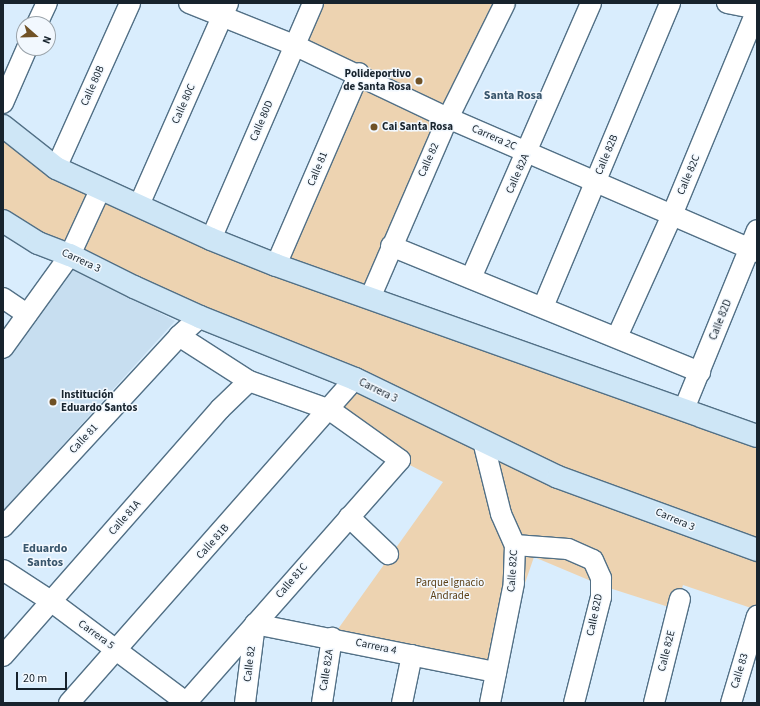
<!DOCTYPE html>
<html>
<head>
<meta charset="utf-8">
<style>
	body { margin:0 }
	#map { position:relative; width:760px; height:706px; overflow:hidden; background:#d9edfd; font-family:"Source Sans 3",sans-serif }
	div>[style] { position:absolute }
	.built>* { inset:0; background:#c7def0 }
	.green>* { inset:0; background:#edd3b1 }
	.roads { filter:drop-shadow(1px 0 #527086) drop-shadow(-1px 0 #527086) drop-shadow(0 1px #527086) drop-shadow(0 -1px #527086) }
	.minor>* { height:20px; margin:-10px; padding:0 10px; transform-origin:10px; border-radius:10px; background:#fff }
	.secondary>* { height:22px; margin:-11px; padding:0 11px; transform-origin:11px; border-radius:11px; background:#cee6f6 }
	.dots>* { width:11px; height:11px; translate:-50% -50%; box-sizing:border-box; border:2px solid #f2f8fe; border-radius:50% }
	span { translate:-50% -50%; white-space:nowrap; text-align:center; line-height:1.15; -webkit-text-stroke:3px #f2f8fe; paint-order:stroke }
	.poi-label { font-size:11px; color:#17232d; font-weight:700 }
	.right { translate:-100% -50%; text-align:right }
	.left { translate:0 -50%; text-align:left }
	.street-label { font-size:11px; color:#17232d }
	.park-label { font-size:11px; color:#5d4117 }
	.neighbourhood-label { font-size:12px; color:#39566c; font-weight:700 }
	.frame { position:absolute; inset:0; border:4px solid #17232d; pointer-events:none }
	.north { position:absolute; left:16px; top:16px; width:40px; height:40px; box-sizing:border-box; background:#f2f8fe; border:1px solid #9aa3aa; border-radius:50%; rotate:110deg; font-size:11px; font-weight:700; line-height:16px; text-align:center; color:#17232d }
	.north::after { content:''; display:block; margin:auto; width:14px; height:18px; background:#705226; clip-path:polygon(50% 0,100% 100%,50% 72%,0 100%) }
	.scale { position:absolute; left:16px; top:672px; width:51px; height:18px; box-sizing:border-box; border:2px solid #17232d; border-top:0; padding-left:5px; font-size:12px; line-height:14px; white-space:nowrap; color:#17232d; -webkit-text-stroke:3px #f2f8fe; paint-order:stroke }
</style>
</head>
<body>
<div id="map">
	<div class="built">
		<i style="clip-path:polygon(69px 264px,175px 321px,3px 511px,3px 357px)"></i>
	</div>
	<div class="green">
		<i style="clip-path:polygon(313px 3px,505px 3px,370px 298px,757px 438px,757px 610px,683px 585px,675px 609px,603px 586px,534px 557px,495px 670px,333px 636px,443px 482px,400px 460px,330px 410px,355px 380px,3px 221px,3px 126px,56px 168px,276px 265px,358px 75px,294px 45px)"></i>
	</div>
	<div class="roads">
		<div class="minor">
			<i style="left:189px;top:3px;width:113px;rotate:21.8deg"></i>
			<i style="left:294px;top:45px;width:170px;rotate:25.4deg"></i>
			<i style="left:448px;top:118px;width:337px;rotate:23.4deg"></i>
			<i style="left:727px;top:3px;width:31px;rotate:11deg"></i>
			<i style="left:37px;top:24px;width:23px;rotate:-65deg"></i>
			<i style="left:3px;top:103px;width:60px;rotate:-66.4deg"></i>
			<i style="left:56px;top:168px;width:181px;rotate:-65.8deg"></i>
			<i style="left:139px;top:205px;width:221px;rotate:-66.2deg"></i>
			<i style="left:211px;top:239px;width:257px;rotate:-66.6deg"></i>
			<i style="left:391px;top:246px;width:334px;rotate:22.2deg"></i>
			<i style="left:276px;top:265px;width:209px;rotate:-66.6deg"></i>
			<i style="left:471px;top:278px;width:300px;rotate:-66.4deg"></i>
			<i style="left:3px;top:298px;width:29px;rotate:34deg"></i>
			<i style="left:370px;top:298px;width:196px;rotate:-66.6deg"></i>
			<i style="left:448px;top:118px;width:128px;rotate:-63.6deg"></i>
			<i style="left:543px;top:307px;width:329px;rotate:-67.3deg"></i>
			<i style="left:179px;top:336px;width:83px;rotate:32.7deg"></i>
			<i style="left:249px;top:381px;width:86px;rotate:19.7deg"></i>
			<i style="left:330px;top:410px;width:86px;rotate:35.5deg"></i>
			<i style="left:400px;top:460px;width:324px;rotate:131.4deg"></i>
			<i style="left:617px;top:337px;width:134px;rotate:-65.7deg"></i>
			<i style="left:672px;top:215px;width:222px;rotate:-67.5deg"></i>
			<i style="left:3px;top:348px;width:115px;rotate:-54.2deg"></i>
			<i style="left:70px;top:255px;width:72px;rotate:-65.2deg"></i>
			<i style="left:684px;top:409px;width:193px;rotate:-67.8deg"></i>
			<i style="left:483px;top:441px;width:75px;rotate:76.1deg"></i>
			<i style="left:501px;top:514px;width:34px;rotate:66deg"></i>
			<i style="left:515px;top:545px;width:38px;rotate:92deg"></i>
			<i style="left:514px;top:583px;width:122px;rotate:101.3deg"></i>
			<i style="left:349px;top:517px;width:54px;rotate:43.5deg"></i>
			<i style="left:3px;top:527px;width:260px;rotate:-47.3deg"></i>
			<i style="left:179px;top:336px;width:28px;rotate:-42deg"></i>
			<i style="left:515px;top:545px;width:53px;rotate:4.3deg"></i>
			<i style="left:568px;top:549px;width:27px;rotate:24deg"></i>
			<i style="left:593px;top:560px;width:20px;rotate:66deg"></i>
			<i style="left:601px;top:578px;width:19px;rotate:90deg"></i>
			<i style="left:601px;top:597px;width:109px;rotate:104.3deg"></i>
			<i style="left:3px;top:570px;width:59px;rotate:33.1deg"></i>
			<i style="left:52px;top:602px;width:169px;rotate:36.8deg"></i>
			<i style="left:3px;top:656px;width:329px;rotate:-48.7deg"></i>
			<i style="left:220px;top:409px;width:40px;rotate:-44deg"></i>
			<i style="left:69px;top:703px;width:432px;rotate:-48.6deg"></i>
			<i style="left:245px;top:703px;width:80px;rotate:-82.8deg"></i>
			<i style="left:255px;top:624px;width:246px;rotate:11.3deg"></i>
			<i style="left:322px;top:703px;width:66px;rotate:-81.3deg"></i>
			<i style="left:402px;top:703px;width:49px;rotate:-78.2deg"></i>
			<i style="left:654px;top:703px;width:107px;rotate:-76deg"></i>
			<i style="left:731px;top:703px;width:91px;rotate:-73.4deg"></i>
		</div>
		<div class="secondary">
			<i style="left:3px;top:126px;width:68px;rotate:38.4deg"></i>
			<i style="left:56px;top:168px;width:170px;rotate:24.6deg"></i>
			<i style="left:211px;top:239px;width:70px;rotate:21.8deg"></i>
			<i style="left:276px;top:265px;width:510px;rotate:19.57deg"></i>
			<i style="left:3px;top:221px;width:41px;rotate:32.2deg"></i>
			<i style="left:38px;top:243px;width:34px;rotate:21deg"></i>
			<i style="left:70px;top:255px;width:72px;rotate:26.6deg"></i>
			<i style="left:134px;top:287px;width:72px;rotate:24.4deg"></i>
			<i style="left:200px;top:317px;width:167px;rotate:21.8deg"></i>
			<i style="left:355px;top:379px;width:225px;rotate:25.8deg"></i>
			<i style="left:558px;top:477px;width:212px;rotate:20.1deg"></i>
		</div>
	</div>
	<div class="dots">
		<i style="left:419px;top:81px;background:#705226"></i>
		<i style="left:374px;top:127px;background:#705226"></i>
		<i style="left:53px;top:402px;background:#705226"></i>
	</div>
	<div class="poi-label">
		<span class="right" style="left:411px;top:81px">Polideportivo<br>de Santa Rosa</span>
		<span class="left" style="left:382px;top:127px">Cai Santa Rosa</span>
		<span class="left" style="left:61px;top:402px">Institución<br>Eduardo Santos</span>
	</div>
	<div class="street-label">
		<span style="left:93px;top:86px;rotate:-66deg">Calle 80B</span>
		<span style="left:184px;top:104px;rotate:-66deg">Calle 80C</span>
		<span style="left:262px;top:121px;rotate:-67deg">Calle 80D</span>
		<span style="left:494px;top:138px;rotate:24deg">Carrera 2C</span>
		<span style="left:607px;top:155px;rotate:-67deg">Calle 82B</span>
		<span style="left:429px;top:160px;rotate:-66deg">Calle 82</span>
		<span style="left:318px;top:169px;rotate:-67deg">Calle 81</span>
		<span style="left:518px;top:174px;rotate:-66deg">Calle 82A</span>
		<span style="left:689px;top:175px;rotate:-67deg">Calle 82C</span>
		<span style="left:81px;top:261px;rotate:25deg">Carrera 3</span>
		<span style="left:721px;top:320px;rotate:-68deg">Calle 82D</span>
		<span style="left:378px;top:391px;rotate:26deg">Carrera 3</span>
		<span style="left:84px;top:439px;rotate:-47deg">Calle 81</span>
		<span style="left:125px;top:518px;rotate:-49deg">Calle 81A</span>
		<span style="left:675px;top:520px;rotate:23deg">Carrera 3</span>
		<span style="left:213px;top:542px;rotate:-48deg">Calle 81B</span>
		<span style="left:513px;top:571px;rotate:-86deg">Calle 82C</span>
		<span style="left:292px;top:581px;rotate:-49deg">Calle 81C</span>
		<span style="left:595px;top:615px;rotate:-78deg">Calle 82D</span>
		<span style="left:96px;top:635px;rotate:36deg">Carrera 5</span>
		<span style="left:376px;top:647px;rotate:12deg">Carrera 4</span>
		<span style="left:667px;top:651px;rotate:-76deg">Calle 82E</span>
		<span style="left:250px;top:664px;rotate:-83deg">Calle 82</span>
		<span style="left:327px;top:670px;rotate:-81deg">Calle 82A</span>
		<span style="left:740px;top:671px;rotate:-73deg">Calle 83</span>
	</div>
	<div class="park-label">
		<span style="left:450px;top:590px">Parque Ignacio<br>Andrade</span>
	</div>
	<div class="neighbourhood-label">
		<span style="left:513px;top:96px">Santa Rosa</span>
		<span style="left:45px;top:556px">Eduardo<br>Santos</span>
	</div>
	<div class="frame"></div>
	<div class="north">N</div>
	<div class="scale">20 m</div>
</div>
</body>
</html>
